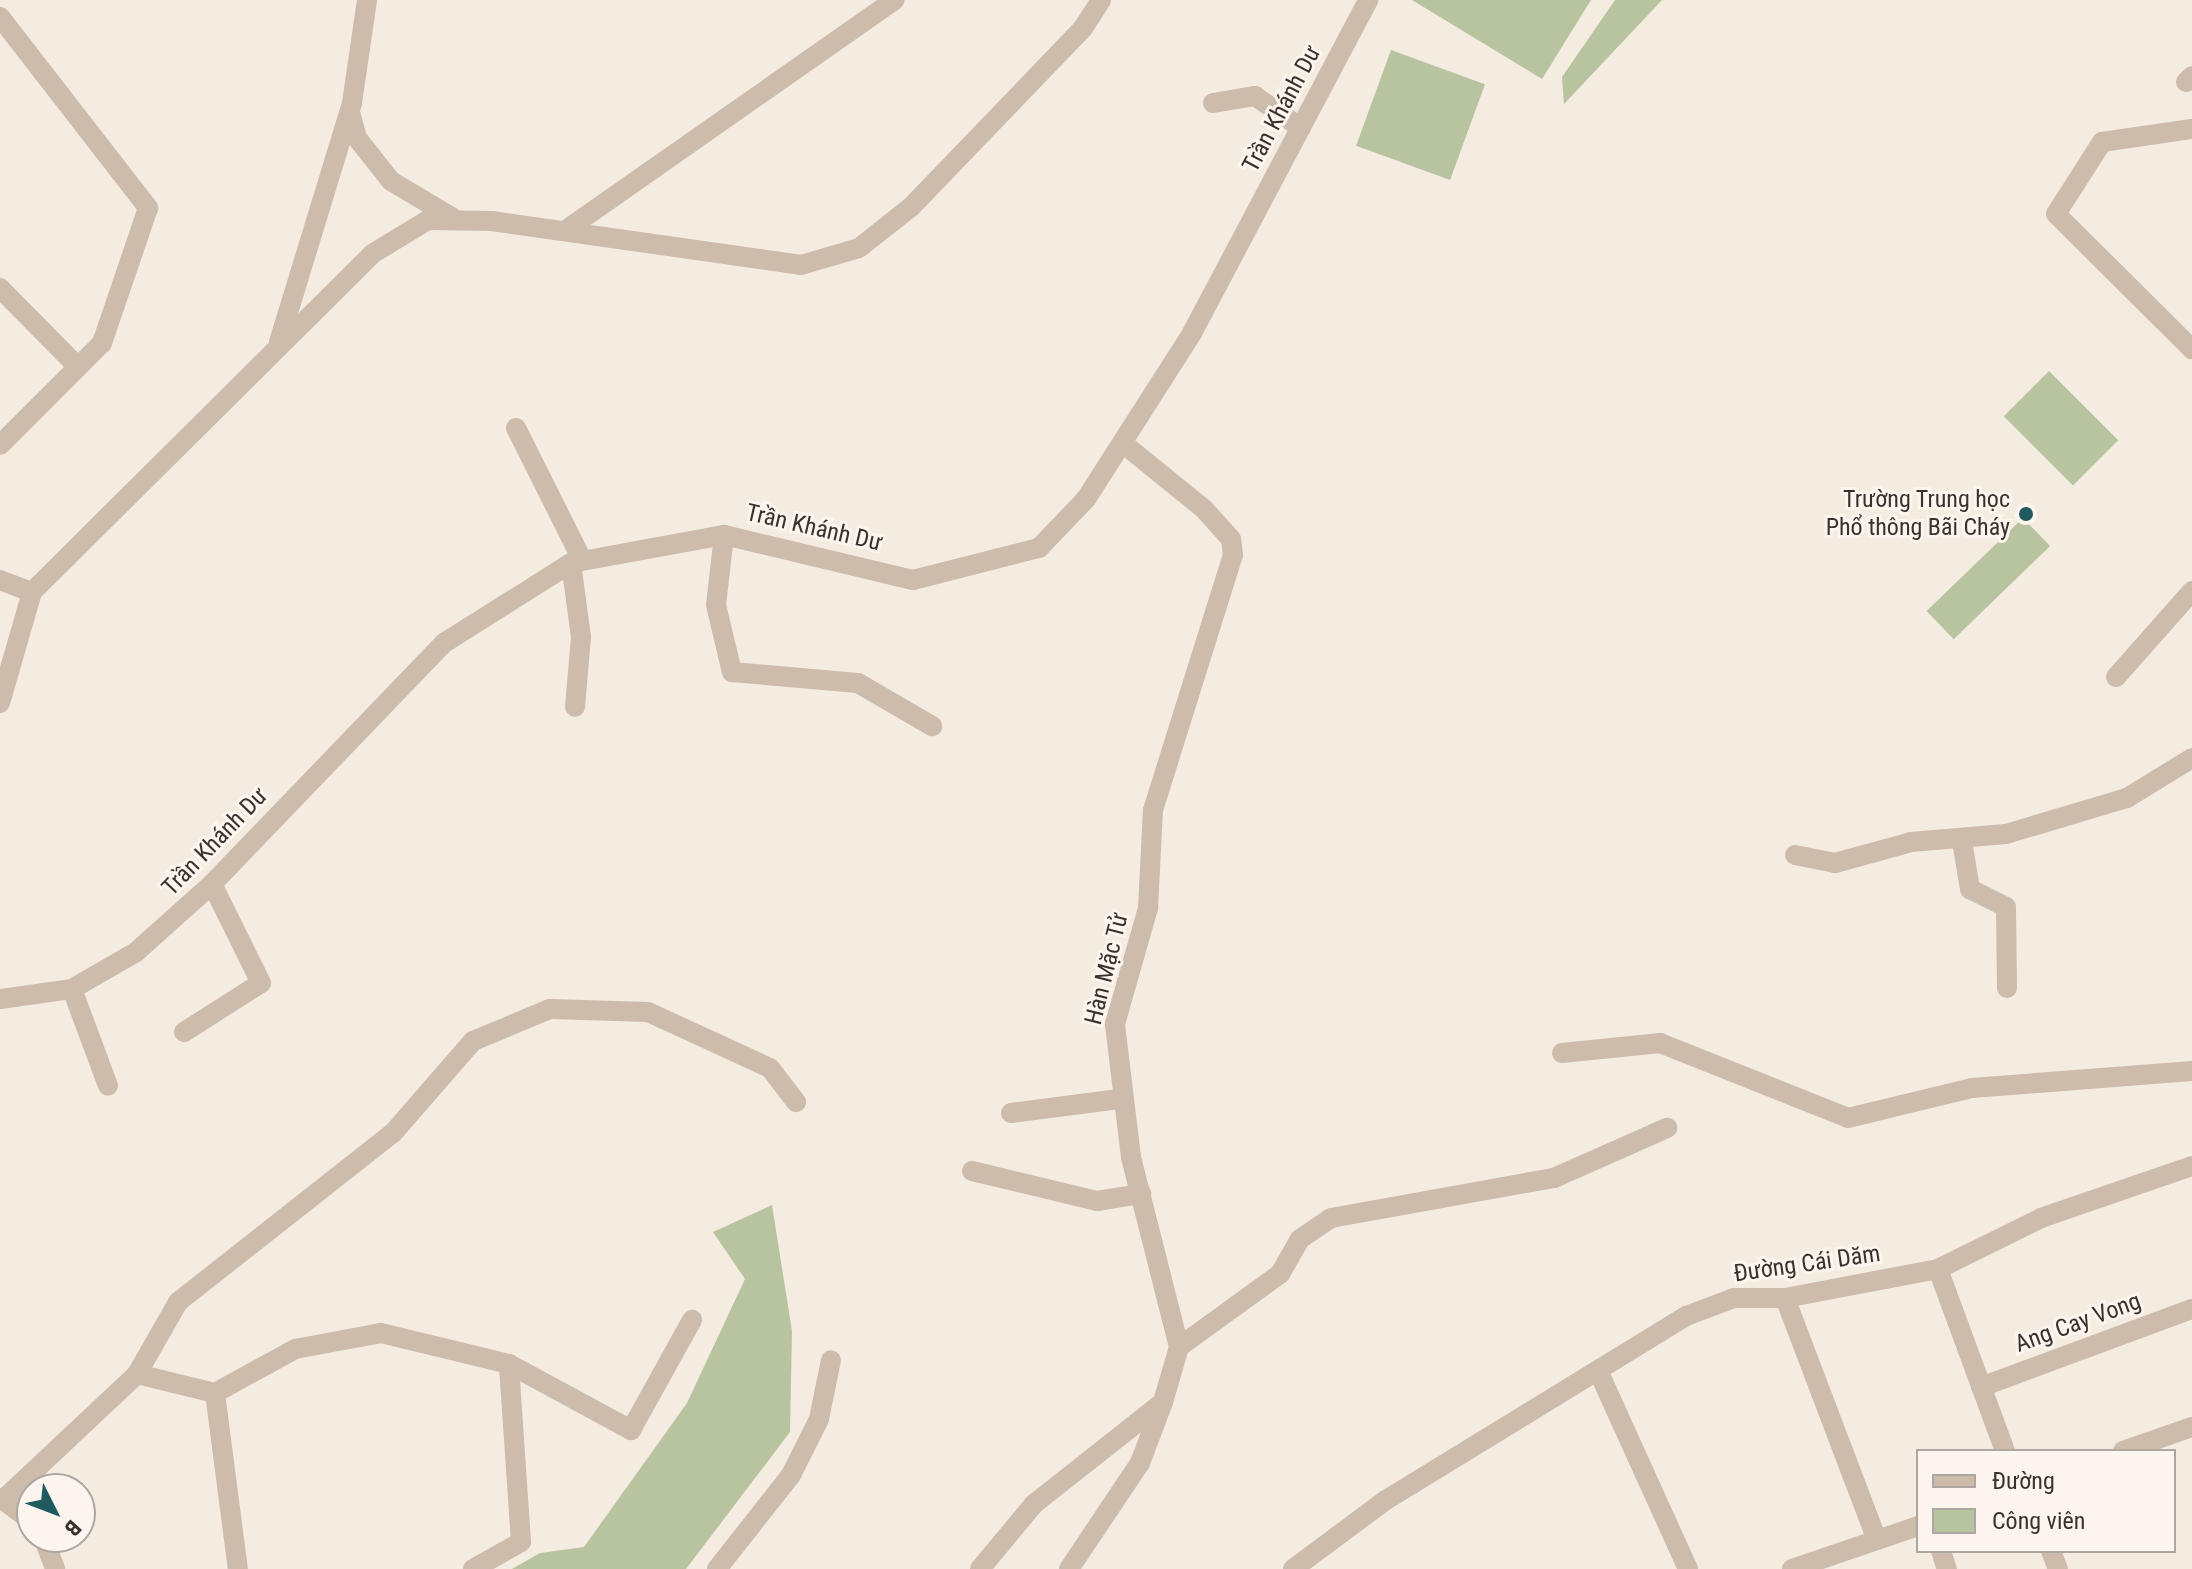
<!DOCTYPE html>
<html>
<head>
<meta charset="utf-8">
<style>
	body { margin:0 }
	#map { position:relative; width:2192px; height:1569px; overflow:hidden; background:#f4ebe1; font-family:"Roboto Condensed",sans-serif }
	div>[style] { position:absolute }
	.green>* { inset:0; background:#b8c4a0; transform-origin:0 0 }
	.minor>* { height:20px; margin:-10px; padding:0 10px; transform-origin:10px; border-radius:10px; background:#cdbbac }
	.dots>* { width:22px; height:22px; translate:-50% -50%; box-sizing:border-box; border:4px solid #fbf5ee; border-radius:50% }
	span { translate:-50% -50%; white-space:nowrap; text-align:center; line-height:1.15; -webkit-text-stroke:6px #fbf5ee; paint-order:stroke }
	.street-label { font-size:24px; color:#3b302b }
	.poi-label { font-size:24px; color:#3b302b }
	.right { translate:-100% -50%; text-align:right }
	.legend { position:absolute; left:1916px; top:1449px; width:260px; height:104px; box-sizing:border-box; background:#fbf5ee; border:2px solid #aea6a0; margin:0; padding:10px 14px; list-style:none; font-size:24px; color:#3b302b }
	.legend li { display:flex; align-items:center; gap:16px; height:40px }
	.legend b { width:40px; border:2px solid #aea6a0 }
	.north { position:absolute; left:16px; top:1473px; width:80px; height:80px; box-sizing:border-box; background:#fbf5ee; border:2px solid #aea6a0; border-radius:50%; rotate:132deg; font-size:22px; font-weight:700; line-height:32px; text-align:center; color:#3b302b }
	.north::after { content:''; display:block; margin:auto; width:28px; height:36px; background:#1f5a5e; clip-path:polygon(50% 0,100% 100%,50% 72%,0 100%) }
</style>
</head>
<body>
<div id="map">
	<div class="green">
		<i style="clip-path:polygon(1412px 0,1591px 0,1542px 79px)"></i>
		<i style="clip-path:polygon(1615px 0,1662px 0,1564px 104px,1562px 77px)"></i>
		<i style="left:1391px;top:50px;width:100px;height:102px;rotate:20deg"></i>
		<i style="left:2049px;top:371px;width:98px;height:64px;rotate:45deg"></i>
		<i style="left:2023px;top:518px;width:39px;height:134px;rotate:46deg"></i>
		<i style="clip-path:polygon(772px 1205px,792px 1331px,790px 1432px,686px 1569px,512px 1569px,540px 1553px,584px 1547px,687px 1403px,745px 1279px,713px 1232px)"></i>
	</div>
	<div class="minor">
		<i style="left:0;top:17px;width:242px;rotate:52.2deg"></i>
		<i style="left:148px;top:208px;width:143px;rotate:108.8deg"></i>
		<i style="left:102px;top:343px;width:144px;rotate:135deg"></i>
		<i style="left:2186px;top:82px;width:8px;rotate:-45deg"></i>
		<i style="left:1213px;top:103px;width:43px;rotate:-9.5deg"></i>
		<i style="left:1255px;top:96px;width:56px;rotate:34.8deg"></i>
		<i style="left:350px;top:112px;width:27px;rotate:75deg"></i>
		<i style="left:357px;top:138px;width:55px;rotate:51.7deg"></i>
		<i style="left:391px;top:181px;width:72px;rotate:30.8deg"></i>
		<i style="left:2192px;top:129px;width:91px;rotate:171.8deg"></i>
		<i style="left:2102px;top:142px;width:85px;rotate:122.6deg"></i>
		<i style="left:2056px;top:214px;width:192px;rotate:44.8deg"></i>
		<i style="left:566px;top:230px;width:401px;rotate:-35deg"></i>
		<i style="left:0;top:288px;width:111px;rotate:45.4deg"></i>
		<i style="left:279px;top:342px;width:250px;rotate:-73deg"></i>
		<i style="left:352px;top:103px;width:104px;rotate:-81.7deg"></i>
		<i style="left:516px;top:428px;width:148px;rotate:63.4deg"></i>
		<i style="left:724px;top:535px;width:70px;rotate:96.5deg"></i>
		<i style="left:716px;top:605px;width:69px;rotate:76.6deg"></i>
		<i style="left:732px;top:672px;width:126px;rotate:5deg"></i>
		<i style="left:858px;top:683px;width:86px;rotate:30.2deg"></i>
		<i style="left:571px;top:563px;width:75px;rotate:82.3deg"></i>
		<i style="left:581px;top:637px;width:70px;rotate:94.9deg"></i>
		<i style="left:0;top:580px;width:34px;rotate:21deg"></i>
		<i style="left:2116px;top:677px;width:115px;rotate:-48.5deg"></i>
		<i style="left:0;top:703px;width:116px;rotate:-73.9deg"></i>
		<i style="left:32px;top:592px;width:479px;rotate:-44.8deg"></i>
		<i style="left:372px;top:254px;width:66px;rotate:-31.3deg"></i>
		<i style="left:428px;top:220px;width:64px;rotate:0.9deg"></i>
		<i style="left:492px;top:221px;width:312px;rotate:8.1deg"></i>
		<i style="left:801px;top:265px;width:60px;rotate:-16.3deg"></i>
		<i style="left:859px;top:248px;width:66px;rotate:-38.3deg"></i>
		<i style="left:911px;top:207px;width:248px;rotate:-46.1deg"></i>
		<i style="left:1083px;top:28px;width:33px;rotate:-57deg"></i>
		<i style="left:1962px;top:841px;width:49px;rotate:80.5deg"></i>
		<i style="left:1970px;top:889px;width:40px;rotate:26.6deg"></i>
		<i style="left:2006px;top:907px;width:81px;rotate:89.3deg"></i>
		<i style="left:1795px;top:855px;width:41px;rotate:11.3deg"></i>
		<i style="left:1835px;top:863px;width:79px;rotate:-15.4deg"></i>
		<i style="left:1911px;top:842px;width:95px;rotate:-4.8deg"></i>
		<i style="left:2006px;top:834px;width:126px;rotate:-16.6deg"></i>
		<i style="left:2127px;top:798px;width:76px;rotate:-31.6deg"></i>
		<i style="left:72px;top:989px;width:103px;rotate:69.6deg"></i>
		<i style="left:0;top:999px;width:73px;rotate:-7.9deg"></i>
		<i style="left:72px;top:989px;width:74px;rotate:-30deg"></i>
		<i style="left:136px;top:952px;width:102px;rotate:-41.8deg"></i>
		<i style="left:212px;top:884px;width:335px;rotate:-46.1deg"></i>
		<i style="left:444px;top:643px;width:150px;rotate:-32.2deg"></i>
		<i style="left:571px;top:563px;width:156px;rotate:-10.4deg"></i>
		<i style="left:724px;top:535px;width:194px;rotate:13.4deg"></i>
		<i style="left:913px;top:580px;width:130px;rotate:-14.3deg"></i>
		<i style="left:1039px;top:548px;width:68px;rotate:-46.2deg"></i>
		<i style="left:1086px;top:499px;width:197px;rotate:-57.4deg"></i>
		<i style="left:1192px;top:333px;width:377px;rotate:-62.1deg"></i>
		<i style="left:184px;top:1032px;width:91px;rotate:-32.5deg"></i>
		<i style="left:261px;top:983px;width:110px;rotate:-116.3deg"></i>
		<i style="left:1562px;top:1053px;width:99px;rotate:-5.8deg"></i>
		<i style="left:1660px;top:1043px;width:202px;rotate:21.7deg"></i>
		<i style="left:1848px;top:1118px;width:128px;rotate:-13.6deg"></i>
		<i style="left:1972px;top:1088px;width:221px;rotate:-4.4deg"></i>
		<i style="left:1011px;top:1113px;width:109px;rotate:-7.4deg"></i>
		<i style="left:972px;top:1171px;width:129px;rotate:13.5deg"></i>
		<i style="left:1097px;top:1201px;width:45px;rotate:-9deg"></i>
		<i style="left:1938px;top:1269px;width:194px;rotate:69.8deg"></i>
		<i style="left:1785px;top:1298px;width:257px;rotate:69.2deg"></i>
		<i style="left:1179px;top:1347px;width:125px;rotate:-35.9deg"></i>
		<i style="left:1280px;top:1274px;width:40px;rotate:-60.3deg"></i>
		<i style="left:1300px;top:1239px;width:37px;rotate:-34deg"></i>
		<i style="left:1331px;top:1218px;width:227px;rotate:-10.2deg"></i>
		<i style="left:1554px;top:1178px;width:124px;rotate:-23.9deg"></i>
		<i style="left:137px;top:1374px;width:80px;rotate:13.7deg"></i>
		<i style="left:215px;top:1393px;width:91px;rotate:-28.8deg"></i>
		<i style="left:295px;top:1349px;width:87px;rotate:-10.5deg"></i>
		<i style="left:381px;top:1333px;width:132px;rotate:13.6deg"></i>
		<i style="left:509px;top:1364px;width:139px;rotate:28.4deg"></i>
		<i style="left:631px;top:1430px;width:126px;rotate:-61deg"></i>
		<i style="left:1600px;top:1375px;width:213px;rotate:65.6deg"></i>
		<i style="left:1981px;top:1387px;width:225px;rotate:-20.3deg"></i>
		<i style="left:215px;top:1393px;width:177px;rotate:82.6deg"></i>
		<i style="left:2123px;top:1451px;width:73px;rotate:-19.2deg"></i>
		<i style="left:0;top:1498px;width:39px;rotate:36deg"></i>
		<i style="left:3px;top:1500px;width:184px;rotate:-43.2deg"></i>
		<i style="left:137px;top:1374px;width:83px;rotate:-60.3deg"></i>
		<i style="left:178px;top:1302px;width:273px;rotate:-38.2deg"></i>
		<i style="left:393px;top:1133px;width:122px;rotate:-49deg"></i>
		<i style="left:473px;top:1041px;width:83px;rotate:-22.6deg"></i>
		<i style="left:550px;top:1009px;width:98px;rotate:1.8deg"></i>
		<i style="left:648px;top:1012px;width:134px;rotate:24.7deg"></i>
		<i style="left:770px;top:1068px;width:43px;rotate:52.6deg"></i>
		<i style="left:43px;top:1537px;width:34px;rotate:69deg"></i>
		<i style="left:1941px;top:1551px;width:19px;rotate:72deg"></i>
		<i style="left:2051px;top:1551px;width:19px;rotate:69deg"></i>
		<i style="left:473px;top:1569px;width:55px;rotate:-29.4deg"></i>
		<i style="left:521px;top:1542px;width:178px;rotate:-93.9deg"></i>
		<i style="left:717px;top:1569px;width:120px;rotate:-51.8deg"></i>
		<i style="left:791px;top:1475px;width:63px;rotate:-63.4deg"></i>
		<i style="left:819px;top:1419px;width:60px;rotate:-78.5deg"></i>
		<i style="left:980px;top:1569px;width:85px;rotate:-50.3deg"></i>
		<i style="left:1034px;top:1504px;width:164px;rotate:-38.3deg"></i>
		<i style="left:1163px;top:1402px;width:57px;rotate:-73.8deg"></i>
		<i style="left:1179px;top:1347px;width:196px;rotate:-104.2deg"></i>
		<i style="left:1131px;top:1157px;width:134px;rotate:-96.9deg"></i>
		<i style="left:1115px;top:1024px;width:121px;rotate:-74.1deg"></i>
		<i style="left:1148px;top:908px;width:98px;rotate:-87.1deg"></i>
		<i style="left:1153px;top:810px;width:267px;rotate:-72.6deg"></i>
		<i style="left:1233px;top:555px;width:16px;rotate:-97deg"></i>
		<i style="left:1231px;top:539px;width:40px;rotate:-132deg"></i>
		<i style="left:1204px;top:509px;width:102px;rotate:-141deg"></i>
		<i style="left:1069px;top:1569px;width:128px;rotate:-56.2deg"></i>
		<i style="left:1140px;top:1463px;width:65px;rotate:-69.3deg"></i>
		<i style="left:1293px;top:1569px;width:116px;rotate:-36.6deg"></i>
		<i style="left:1386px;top:1500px;width:352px;rotate:-31.5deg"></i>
		<i style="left:1686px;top:1316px;width:51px;rotate:-20.6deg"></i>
		<i style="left:1734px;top:1298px;width:51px"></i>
		<i style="left:1785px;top:1298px;width:156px;rotate:-10.7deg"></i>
		<i style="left:1938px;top:1269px;width:115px;rotate:-26.3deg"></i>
		<i style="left:2041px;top:1218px;width:160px;rotate:-19deg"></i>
		<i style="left:1792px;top:1569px;width:133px;rotate:-18.8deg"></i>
	</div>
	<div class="dots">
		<i style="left:2026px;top:514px;background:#1f5a5e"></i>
	</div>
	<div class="street-label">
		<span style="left:1282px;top:109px;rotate:-62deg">Trần Khánh Dư</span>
		<span style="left:814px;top:528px;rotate:13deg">Trần Khánh Dư</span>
		<span style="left:215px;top:842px;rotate:-46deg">Trần Khánh Dư</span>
		<span style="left:1107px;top:969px;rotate:-76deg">Hàn Mặc Tử</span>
		<span style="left:1807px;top:1264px;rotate:-8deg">Đường Cái Dăm</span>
		<span style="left:2078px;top:1323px;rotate:-20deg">Ang Cay Vong</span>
	</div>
	<div class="poi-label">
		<span class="right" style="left:2010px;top:514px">Trường Trung học<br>Phổ thông Bãi Cháy</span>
	</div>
	<ul class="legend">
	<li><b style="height:10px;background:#cdbbac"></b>Đường</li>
	<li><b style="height:22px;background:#b8c4a0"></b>Công viên</li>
	</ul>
	<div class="north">B</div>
</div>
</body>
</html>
